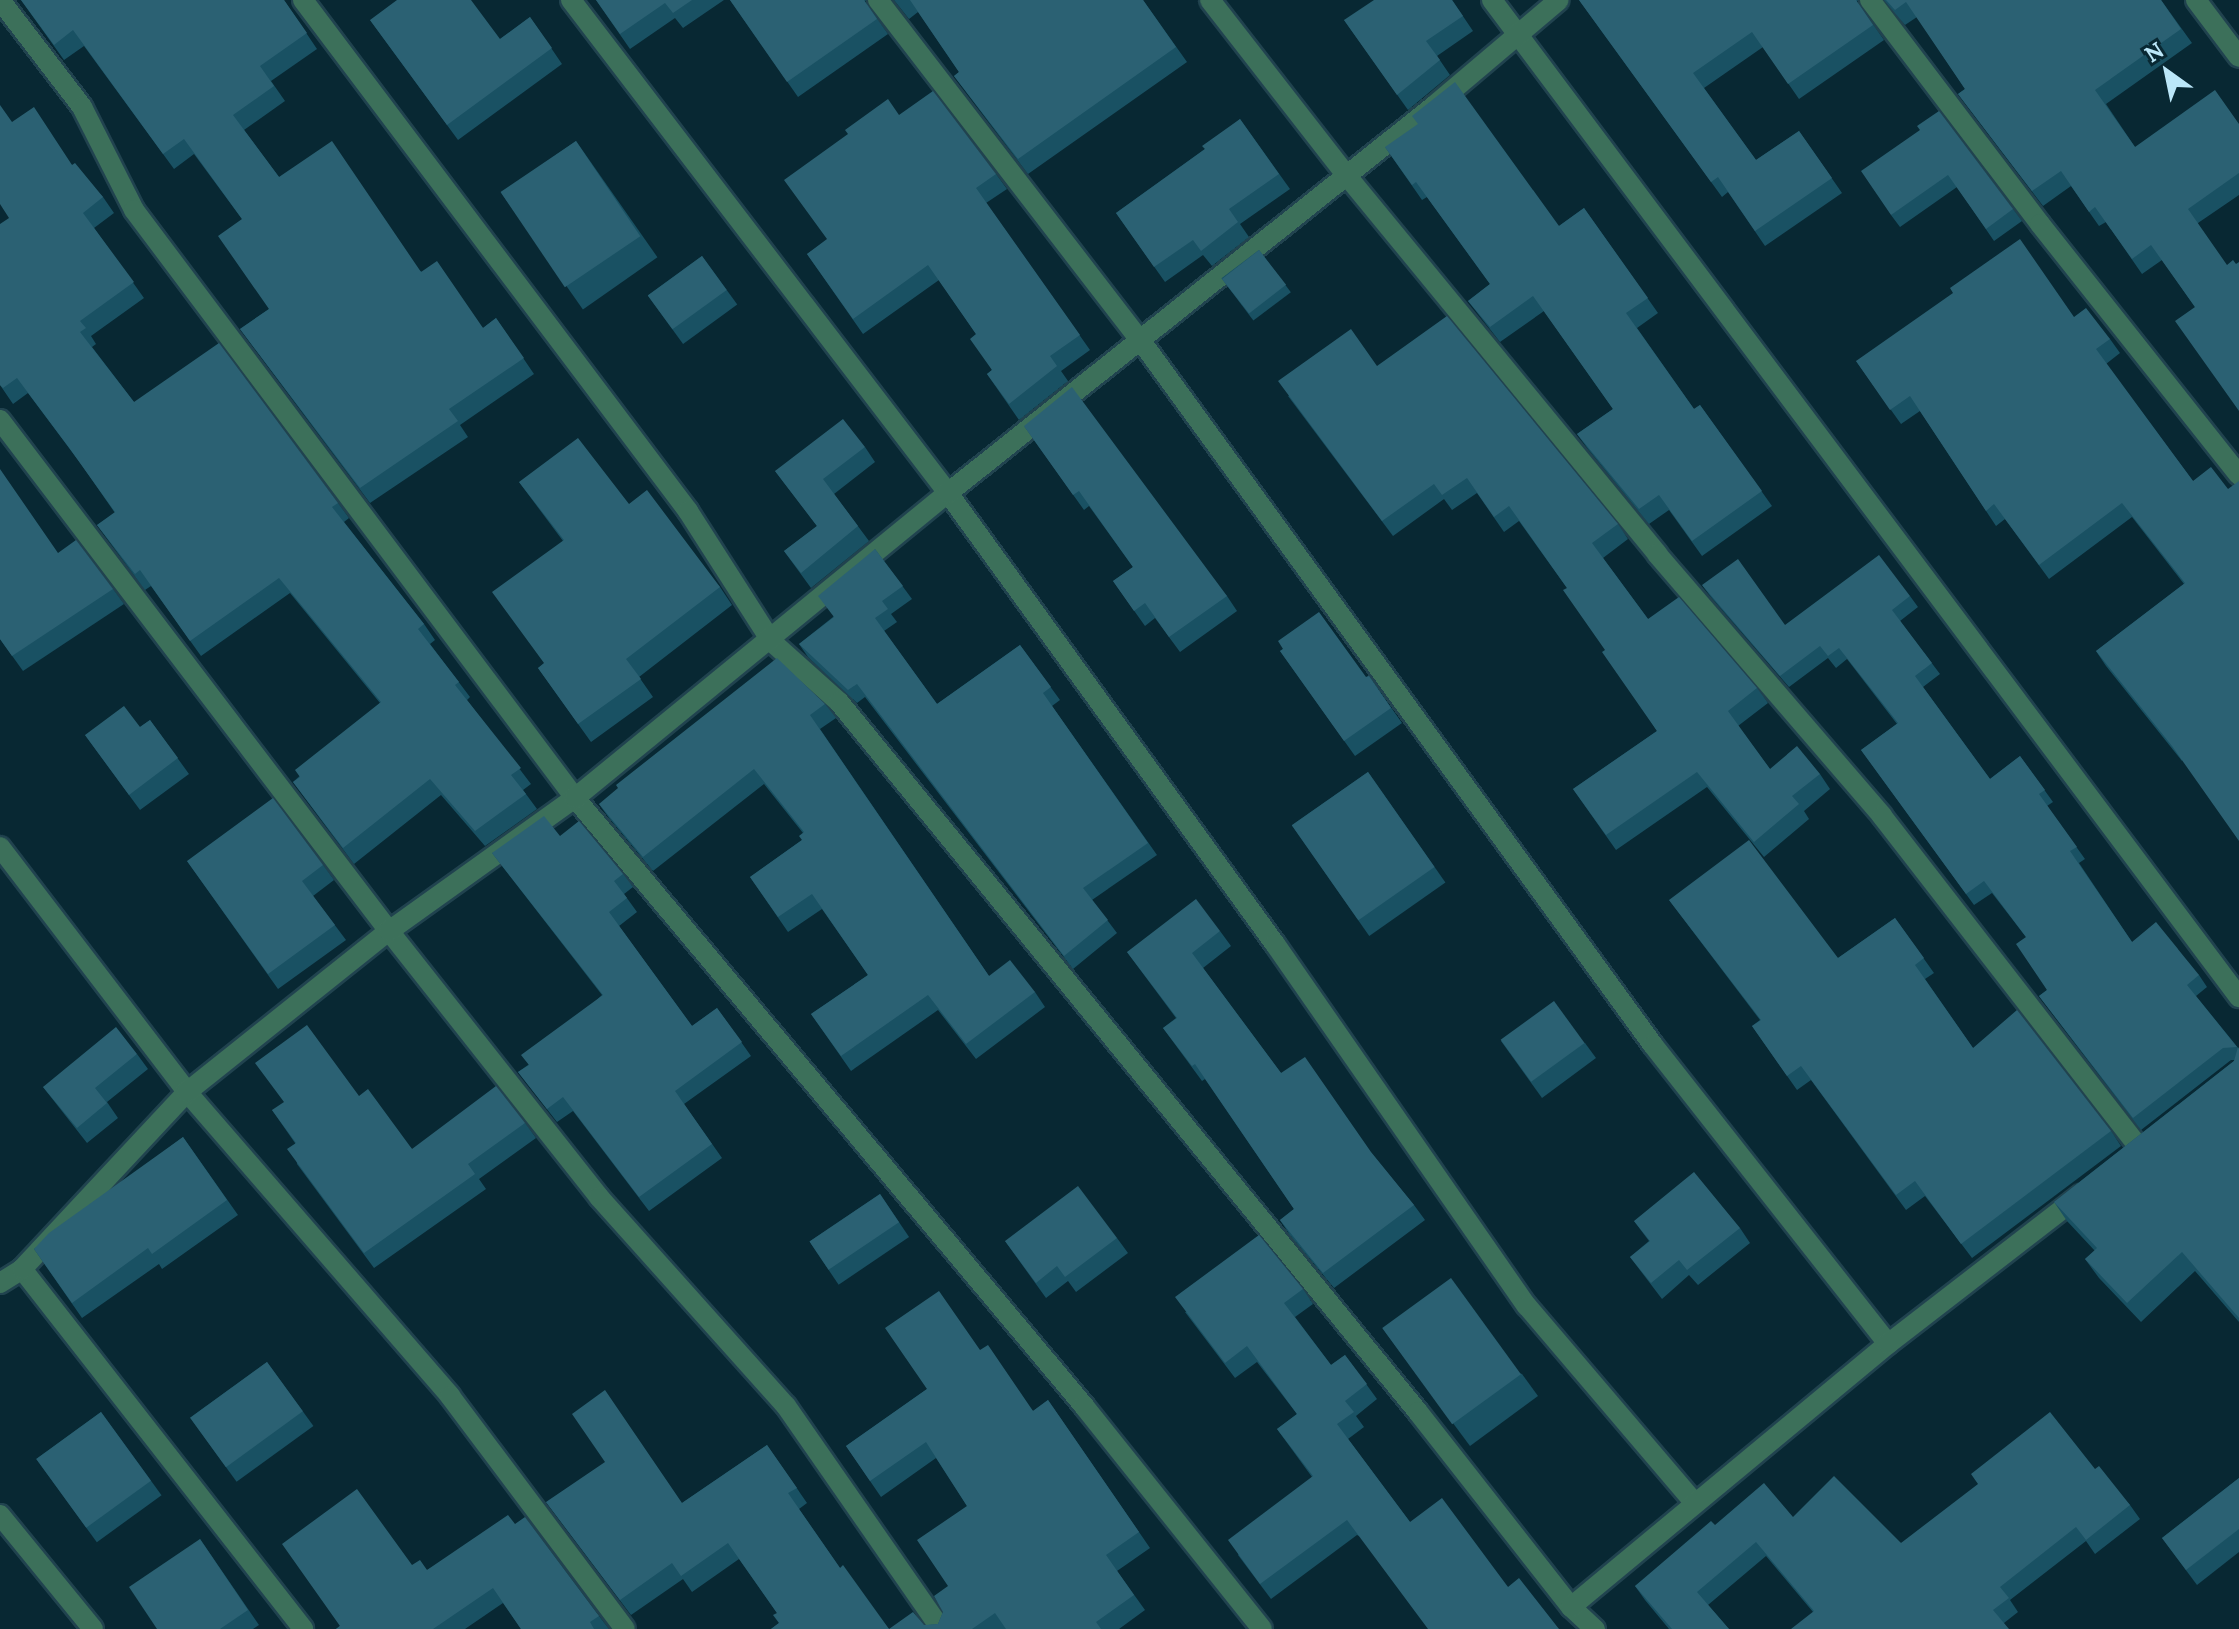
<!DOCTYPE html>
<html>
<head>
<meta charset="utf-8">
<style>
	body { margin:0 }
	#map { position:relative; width:2239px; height:1629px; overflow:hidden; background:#082833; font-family:Lora,serif }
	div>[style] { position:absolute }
	.roads { filter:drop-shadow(2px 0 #21434f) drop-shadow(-2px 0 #21434f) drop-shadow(0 2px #21434f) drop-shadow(0 -2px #21434f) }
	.minor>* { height:20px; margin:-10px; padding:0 10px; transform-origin:10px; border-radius:10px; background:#3c705a }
	.wall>* { inset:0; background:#195163; transform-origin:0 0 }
	.building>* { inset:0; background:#2b6173; transform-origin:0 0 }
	span { translate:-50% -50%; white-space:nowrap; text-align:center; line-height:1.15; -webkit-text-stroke:7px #082833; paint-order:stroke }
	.north { position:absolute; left:2127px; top:32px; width:80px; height:80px; -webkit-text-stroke:6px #082833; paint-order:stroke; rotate:327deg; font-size:22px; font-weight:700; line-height:32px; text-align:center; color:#bbe7f9 }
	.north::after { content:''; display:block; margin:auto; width:28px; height:36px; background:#bbe7f9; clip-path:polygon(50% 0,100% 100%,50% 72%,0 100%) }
</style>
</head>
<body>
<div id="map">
	<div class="roads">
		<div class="minor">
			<i style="left:0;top:0;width:135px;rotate:52.5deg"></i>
			<i style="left:82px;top:107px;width:115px;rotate:63.2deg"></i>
			<i style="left:134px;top:210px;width:735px;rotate:53.13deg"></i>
			<i style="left:575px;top:798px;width:793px;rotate:50.06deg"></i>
			<i style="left:1084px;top:1406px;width:285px;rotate:51.4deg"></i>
			<i style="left:303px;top:0;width:640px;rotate:53deg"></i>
			<i style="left:688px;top:511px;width:154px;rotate:57.4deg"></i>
			<i style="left:771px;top:641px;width:91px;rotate:41.9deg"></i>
			<i style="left:839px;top:702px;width:916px;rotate:50.8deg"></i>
			<i style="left:1418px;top:1412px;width:248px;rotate:51.9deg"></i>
			<i style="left:1571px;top:1607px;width:33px;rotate:43deg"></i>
			<i style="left:571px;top:0;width:621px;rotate:52.59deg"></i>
			<i style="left:948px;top:493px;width:557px;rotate:54.06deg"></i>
			<i style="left:1275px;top:944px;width:441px;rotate:55.2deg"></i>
			<i style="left:1527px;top:1306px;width:257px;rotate:49.6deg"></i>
			<i style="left:878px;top:0;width:431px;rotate:52.4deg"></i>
			<i style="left:1141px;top:341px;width:870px;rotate:53.97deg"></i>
			<i style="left:1653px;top:1045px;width:380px;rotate:51.8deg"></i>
			<i style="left:1210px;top:0;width:223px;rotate:52.1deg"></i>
			<i style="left:1347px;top:176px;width:489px;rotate:50.6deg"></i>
			<i style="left:1657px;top:554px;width:345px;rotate:49.3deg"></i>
			<i style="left:1882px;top:816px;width:421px;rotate:52.2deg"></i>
			<i style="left:1492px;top:0;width:1246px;rotate:53.16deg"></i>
			<i style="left:1870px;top:0;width:281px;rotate:52.8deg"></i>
			<i style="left:2040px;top:224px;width:320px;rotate:51.6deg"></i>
			<i style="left:2196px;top:0;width:71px;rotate:53deg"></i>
			<i style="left:0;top:420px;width:642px;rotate:52.72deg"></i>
			<i style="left:389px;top:931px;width:339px;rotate:51.7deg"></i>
			<i style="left:599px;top:1197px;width:280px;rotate:48.2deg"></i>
			<i style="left:786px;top:1406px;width:272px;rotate:55.2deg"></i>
			<i style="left:0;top:847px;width:308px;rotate:52.6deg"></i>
			<i style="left:187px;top:1092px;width:402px;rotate:49.1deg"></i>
			<i style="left:450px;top:1396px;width:291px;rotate:53.1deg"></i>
			<i style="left:22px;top:1269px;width:457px;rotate:52deg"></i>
			<i style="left:0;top:1283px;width:26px;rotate:-32deg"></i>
			<i style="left:22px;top:1269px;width:242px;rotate:-47deg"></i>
			<i style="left:187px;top:1092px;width:258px;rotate:-38.6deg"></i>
			<i style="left:389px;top:931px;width:229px;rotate:-35.6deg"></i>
			<i style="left:575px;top:798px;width:482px;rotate:-39.3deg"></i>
			<i style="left:948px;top:493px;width:623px;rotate:-38.54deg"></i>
			<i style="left:1435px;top:105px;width:162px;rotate:-40.3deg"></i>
			<i style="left:0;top:1515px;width:147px;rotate:50.8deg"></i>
			<i style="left:1571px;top:1607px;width:412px;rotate:-39.7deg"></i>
			<i style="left:1888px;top:1344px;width:244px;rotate:-37.7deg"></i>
		</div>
	</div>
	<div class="wall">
		<i style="clip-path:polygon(21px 0,284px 0,317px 49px,271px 81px,285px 101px,244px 130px,279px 177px,422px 272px,483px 328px,496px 318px,534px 374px,460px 425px,468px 437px,370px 503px,240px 329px,269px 309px,242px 219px,194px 154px,174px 169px,84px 46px,64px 60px)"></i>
		<i style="clip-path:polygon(596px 0,724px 0,683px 28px,675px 18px,630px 49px)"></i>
		<i style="clip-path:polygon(730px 0,866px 0,865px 2px,888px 34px,798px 97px)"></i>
		<i style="clip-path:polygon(894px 0,1143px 0,1187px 62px,1028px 174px,954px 76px,959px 72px,918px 12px,909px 19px)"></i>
		<i style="clip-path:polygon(1452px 0,1473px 31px,1437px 56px,1450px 75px,1408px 110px,1344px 20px)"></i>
		<i style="clip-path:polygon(1579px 0,1858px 0,1857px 2px,1884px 40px,1799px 99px,1763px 47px,1704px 88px,1756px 160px,1799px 131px,1842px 193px,1765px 246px,1728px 192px,1722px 197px)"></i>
		<i style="clip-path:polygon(1884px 0,2161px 0,2192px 43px,2106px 104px,2135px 147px,2239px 124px,2239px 195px,2198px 223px,2195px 307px,2162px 260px,2142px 274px,2106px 222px,2099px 226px,2071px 186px,2043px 206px,1958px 94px,1965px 89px,1917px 17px,1905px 25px)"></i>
		<i style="clip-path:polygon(530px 17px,562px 64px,458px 140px,370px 20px,500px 39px)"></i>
		<i style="clip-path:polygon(899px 115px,996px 174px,1007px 189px,986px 203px,1090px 350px,1061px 371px,1068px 381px,1019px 420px,987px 374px,992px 370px,976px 334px,939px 280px,863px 334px,807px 254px,827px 240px)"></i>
		<i style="clip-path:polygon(1240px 119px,1290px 189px,1240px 224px,1249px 237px,1212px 266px,1203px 255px,1165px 282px,1116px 213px,1205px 149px)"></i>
		<i style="clip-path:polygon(12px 122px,72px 165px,103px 197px,114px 213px,94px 228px,144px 298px,91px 336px,96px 344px,92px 347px,134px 402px,338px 503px,349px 518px,344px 522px,424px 624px,435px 640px,430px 644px,470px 697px,467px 700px,531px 784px,523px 790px,537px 809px,485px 846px,441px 795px,354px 864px,293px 782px,380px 703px,290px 593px,201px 656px,151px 586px,145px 590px,97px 525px,115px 513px,81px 464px,28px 393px,13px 404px,0 385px,9px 218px)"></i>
		<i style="clip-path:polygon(1920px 130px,2013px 209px,2022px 221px,1994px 241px,1957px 187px,1900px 227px,1891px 215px)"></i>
		<i style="left:576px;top:141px;width:142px;height:91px;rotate:55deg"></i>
		<i style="clip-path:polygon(1385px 147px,1559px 226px,1584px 208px,1658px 313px,1637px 328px,1694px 409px,1700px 405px,1772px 506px,1702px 556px,1669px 510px,1649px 524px,1588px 449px,1577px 434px,1613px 409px,1544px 311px,1500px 342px,1468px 301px,1490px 284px,1427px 197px,1422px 200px)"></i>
		<i style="left:1259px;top:250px;width:53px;height:47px;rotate:53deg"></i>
		<i style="left:702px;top:256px;width:60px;height:67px;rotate:54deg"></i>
		<i style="clip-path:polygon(2074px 317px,2110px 339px,2120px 353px,2106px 364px,2193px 481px,2228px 489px,2182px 761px,2106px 666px,2096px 651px,2184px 584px,2132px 517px,2049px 579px,2005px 519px,1996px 526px,1920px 411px,1901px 424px,1856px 361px)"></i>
		<i style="clip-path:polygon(1377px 366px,1618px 524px,1628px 539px,1603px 558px,1648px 619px,1757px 688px,1768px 703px,1738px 726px,1770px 769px,1820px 774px,1830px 789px,1804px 811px,1809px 819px,1764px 857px,1707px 787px,1616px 850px,1573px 789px,1657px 731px,1567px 588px,1519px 521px,1504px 532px,1477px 493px,1452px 510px,1444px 499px,1393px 536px,1288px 396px)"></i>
		<i style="clip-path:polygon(1024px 426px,1227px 596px,1237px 611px,1180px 652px,1155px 618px,1145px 626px,1113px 581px,1133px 567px,1089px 506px,1084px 510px)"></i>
		<i style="clip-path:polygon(865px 447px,875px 462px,834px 494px,869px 541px,811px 588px,784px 551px,817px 526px,775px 471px)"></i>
		<i style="clip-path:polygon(519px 482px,629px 504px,720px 587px,732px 605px,639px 677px,653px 697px,591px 742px,538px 668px,544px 664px,563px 541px)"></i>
		<i style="clip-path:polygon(875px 549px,912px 599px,891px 614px,897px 622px,884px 631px,937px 704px,1020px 645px,1060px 700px,1052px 706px,1157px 855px,1092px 900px,1117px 933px,1073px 969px,865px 697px,857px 703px,808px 657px,799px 644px,833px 617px)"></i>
		<i style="clip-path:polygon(58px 553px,113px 589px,124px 604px,23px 671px,0 639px)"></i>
		<i style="clip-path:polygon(1702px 585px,1785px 625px,1910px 596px,1918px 607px,1900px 621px,1940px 674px,1923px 687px,1990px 779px,2020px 756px,2053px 802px,2047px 806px,2085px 859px,2079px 863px,2132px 942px,2199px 975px,2207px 987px,2196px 996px,2239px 1049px,2239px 1322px,2195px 1271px,2141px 1322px,2099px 1278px,2085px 1259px,2095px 1251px,2067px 1221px,2054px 1202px,2234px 1061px,2234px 1060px,2231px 1060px,2141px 1130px,2039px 996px,2047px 990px,2026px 937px,1992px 893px,1974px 905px,1861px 750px,1897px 724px,1847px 659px,1836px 668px,1828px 658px,1789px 687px,1711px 597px)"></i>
		<i style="clip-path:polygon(1283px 649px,1366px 677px,1369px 676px,1402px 723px,1355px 756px,1280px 651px)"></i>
		<i style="clip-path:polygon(825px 704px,836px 718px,820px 729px,989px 976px,1035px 992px,1045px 1007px,976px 1059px,938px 1010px,851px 1071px,811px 1014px,868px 975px,822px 909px,788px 932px,750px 877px,802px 840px,803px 833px,764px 784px,653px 871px,609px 818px,599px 804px)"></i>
		<i style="clip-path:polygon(150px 720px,189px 774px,140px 810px,85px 735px,140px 727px)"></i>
		<i style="left:1368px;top:772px;width:135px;height:93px;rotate:55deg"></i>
		<i style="clip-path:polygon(560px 836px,623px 874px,633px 887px,624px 894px,637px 912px,619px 926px,692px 1026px,717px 1008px,751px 1056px,684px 1104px,722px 1158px,649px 1211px,573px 1111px,557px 1122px,518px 1072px,528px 1065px,602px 995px,492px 853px)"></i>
		<i style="clip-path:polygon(187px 861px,323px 865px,334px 880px,313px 896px,346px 940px,278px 989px)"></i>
		<i style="clip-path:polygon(1669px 900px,1838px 958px,1895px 918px,1934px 973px,1925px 979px,1973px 1048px,2111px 1131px,2121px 1146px,1972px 1258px,1925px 1196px,1906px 1210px,1811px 1080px,1797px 1090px,1752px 1026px,1760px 1020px)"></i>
		<i style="clip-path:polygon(1220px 931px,1231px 946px,1203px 968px,1281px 1073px,1372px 1154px,1414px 1205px,1425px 1220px,1334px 1288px,1290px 1235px,1280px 1220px,1294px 1209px,1205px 1079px,1202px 1081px,1163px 1028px,1176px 1018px,1127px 952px)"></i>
		<i style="clip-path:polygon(1501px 1041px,1585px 1043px,1596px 1058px,1542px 1098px)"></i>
		<i style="clip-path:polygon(137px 1054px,148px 1069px,107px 1102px,118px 1118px,87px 1143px,43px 1087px)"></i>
		<i style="clip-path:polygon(359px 1096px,412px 1149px,525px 1123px,536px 1138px,479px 1179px,486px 1189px,374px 1268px,297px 1164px,295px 1143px,272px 1110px)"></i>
		<i style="clip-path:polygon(183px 1137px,238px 1215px,162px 1269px,159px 1264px,82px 1318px,34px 1249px)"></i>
		<i style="left:880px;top:1194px;width:52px;height:85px;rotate:56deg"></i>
		<i style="clip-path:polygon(1634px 1221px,1740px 1228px,1750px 1243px,1698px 1285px,1689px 1275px,1662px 1299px,1630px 1257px,1649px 1241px)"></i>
		<i style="clip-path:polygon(1117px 1238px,1128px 1253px,1076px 1292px,1068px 1281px,1046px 1298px,1005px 1241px)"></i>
		<i style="clip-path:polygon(1303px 1289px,1313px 1304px,1295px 1317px,1331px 1365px,1345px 1355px,1377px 1399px,1356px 1416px,1364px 1427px,1348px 1439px,1410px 1522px,1508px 1587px,1559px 1629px,1357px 1535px,1271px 1599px,1238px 1555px,1312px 1477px,1277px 1429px,1297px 1414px,1257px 1362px,1235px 1378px,1185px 1312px)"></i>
		<i style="clip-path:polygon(1383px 1329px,1522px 1374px,1538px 1396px,1470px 1446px)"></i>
		<i style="clip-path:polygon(980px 1350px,1033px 1411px,1048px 1400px,1150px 1548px,1117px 1571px,1145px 1610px,1119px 1629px,771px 1629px,779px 1623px,777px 1613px,739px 1559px,692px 1592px,683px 1579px,631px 1615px,546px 1502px,682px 1503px,767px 1445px,807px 1503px,799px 1509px,840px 1568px,889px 1629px,938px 1624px,943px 1612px,967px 1506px,936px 1458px,881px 1497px,846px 1446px,927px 1389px)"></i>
		<i style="left:267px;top:1362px;width:79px;height:95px;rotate:54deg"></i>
		<i style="left:101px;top:1412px;width:103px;height:80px;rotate:54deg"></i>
		<i style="clip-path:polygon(2095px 1469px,2130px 1505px,2140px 1519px,2095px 1554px,2086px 1541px,2010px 1600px,2018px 1612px,2004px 1623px,1813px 1612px,1766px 1556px,1708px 1605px,1729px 1629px,1669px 1629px,1645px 1600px,1635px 1586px,1715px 1525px,1793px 1517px,1901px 1543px)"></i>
		<i style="clip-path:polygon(2239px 1478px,2239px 1552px,2197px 1585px,2162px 1538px)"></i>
		<i style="clip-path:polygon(515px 1524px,599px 1616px,609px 1629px,521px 1629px,503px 1603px,465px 1629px,336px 1629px,412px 1565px,427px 1570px)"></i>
		<i style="clip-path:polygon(200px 1539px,259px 1625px,253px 1629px,157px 1629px)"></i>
	</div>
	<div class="building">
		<i style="clip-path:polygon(21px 0,284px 0,307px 33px,260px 66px,274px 86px,233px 115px,279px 177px,332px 141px,421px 272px,437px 261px,483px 328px,496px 318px,524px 358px,449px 409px,458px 421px,360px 488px,240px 329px,269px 309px,218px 236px,242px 219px,184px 139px,163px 154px,73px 30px,54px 45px)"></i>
		<i style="clip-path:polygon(397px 0,471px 0,500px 39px,530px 17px,552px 48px,447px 125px,370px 20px)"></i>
		<i style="clip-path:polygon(596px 0,692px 0,673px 13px,665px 3px,620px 34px)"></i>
		<i style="clip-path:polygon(730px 0,864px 0,877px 19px,787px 82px)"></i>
		<i style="clip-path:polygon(910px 0,1143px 0,1176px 47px,1018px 159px,954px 76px,959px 72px)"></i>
		<i style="clip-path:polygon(1374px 0,1452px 0,1463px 16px,1426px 41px,1440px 60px,1397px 95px,1344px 20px)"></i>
		<i style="clip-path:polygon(1579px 0,1856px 0,1873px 25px,1788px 84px,1752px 32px,1693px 73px,1756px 160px,1799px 131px,1832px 178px,1755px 231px,1718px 177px,1711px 182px)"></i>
		<i style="clip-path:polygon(1886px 0,2161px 0,2181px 29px,2095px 90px,2135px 147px,2215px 90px,2239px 124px,2239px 173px,2188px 209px,2227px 265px,2233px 260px,2236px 264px,2239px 262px,2239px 411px,2175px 321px,2195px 307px,2151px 245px,2132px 259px,2095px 207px,2089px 212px,2061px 171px,2032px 191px,1958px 94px,1965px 89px,1906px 2px,1895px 10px)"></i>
		<i style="clip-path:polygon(1455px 82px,1559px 226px,1584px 208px,1648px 298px,1626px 313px,1694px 409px,1700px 405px,1762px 491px,1692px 541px,1659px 495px,1639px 509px,1577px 434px,1613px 409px,1533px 296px,1490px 327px,1468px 301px,1490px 284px,1416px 182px,1412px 185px,1385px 147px,1418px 124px,1412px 116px)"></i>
		<i style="clip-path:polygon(933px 91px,996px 174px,976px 188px,1080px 335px,1050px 356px,1057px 366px,1009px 404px,987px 374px,992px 370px,970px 339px,976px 334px,928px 265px,853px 319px,807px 254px,827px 239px,784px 180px,848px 134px,845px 130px,888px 99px,899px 115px)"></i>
		<i style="clip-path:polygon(0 105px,12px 122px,34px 107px,72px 165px,75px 163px,103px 197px,83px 213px,134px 282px,80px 321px,86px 328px,80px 332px,134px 402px,219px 343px,338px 503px,332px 507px,424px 624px,418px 629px,459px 682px,455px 685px,521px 768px,511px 775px,526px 794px,475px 831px,430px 779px,343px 848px,293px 782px,300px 777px,295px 770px,381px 702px,279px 578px,190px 641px,140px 570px,135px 574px,97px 525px,115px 512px,70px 449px,17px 378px,3px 388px,0 385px,0 224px,9px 218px,0 204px)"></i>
		<i style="clip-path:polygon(1939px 111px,2013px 209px,1986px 229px,1948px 175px,1891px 215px,1861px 171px,1920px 130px,1917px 126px)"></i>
		<i style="clip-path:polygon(1240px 119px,1279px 174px,1229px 209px,1238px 222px,1201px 251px,1193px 240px,1154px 267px,1116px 213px,1205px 149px,1202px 146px)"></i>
		<i style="left:576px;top:141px;width:115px;height:91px;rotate:56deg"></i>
		<i style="clip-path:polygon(2020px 239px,2074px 317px,2086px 308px,2110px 339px,2096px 349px,2193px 481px,2211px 467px,2228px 489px,2239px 481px,2239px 841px,2172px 746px,2096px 651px,2185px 583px,2122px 503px,2039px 565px,1994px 504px,1986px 511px,1910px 396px,1890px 410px,1856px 361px,1953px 293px,1950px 288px)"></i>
		<i style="left:1259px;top:250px;width:44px;height:47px;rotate:52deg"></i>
		<i style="left:702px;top:256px;width:42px;height:67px;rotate:54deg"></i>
		<i style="clip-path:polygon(1447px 316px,1618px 524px,1592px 543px,1648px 619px,1679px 597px,1757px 688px,1728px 711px,1770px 769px,1797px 746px,1820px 774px,1792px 796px,1799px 804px,1754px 842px,1697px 772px,1606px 835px,1573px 789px,1657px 731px,1602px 652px,1605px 650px,1563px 590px,1567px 588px,1509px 506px,1494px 517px,1467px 478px,1442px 495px,1434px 484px,1382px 521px,1278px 381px,1351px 329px,1377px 366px)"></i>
		<i style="clip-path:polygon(1072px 387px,1227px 596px,1169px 637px,1145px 603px,1134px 611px,1113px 581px,1133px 567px,1079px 491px,1073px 495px,1024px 426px)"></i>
		<i style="clip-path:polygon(843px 419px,865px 447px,823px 479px,858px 526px,801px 573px,784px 551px,817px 526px,775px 471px)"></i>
		<i style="clip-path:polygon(578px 438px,629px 504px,647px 490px,720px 587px,626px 659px,641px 679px,578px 724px,538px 668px,544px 663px,492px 592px,564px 540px,519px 482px)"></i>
		<i style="clip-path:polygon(0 469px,58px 553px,76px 540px,113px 589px,12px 656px,0 639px)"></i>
		<i style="clip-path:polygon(875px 549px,903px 586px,882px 601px,888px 609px,875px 618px,937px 704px,1020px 645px,1051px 687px,1043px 693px,1148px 843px,1083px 888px,1108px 920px,1064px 956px,857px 684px,848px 690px,799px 644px,834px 617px,818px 596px)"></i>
		<i style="clip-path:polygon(1879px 555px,1910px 596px,1892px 610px,1932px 663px,1915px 676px,1990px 779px,2020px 756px,2045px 790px,2039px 794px,2077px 847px,2070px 851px,2132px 942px,2156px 922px,2199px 975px,2187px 985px,2237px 1047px,2223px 1048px,2133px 1118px,2039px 996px,2047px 990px,2016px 944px,2026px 937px,1984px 881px,1966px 894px,1861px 750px,1898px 723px,1839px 648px,1828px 656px,1820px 646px,1780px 676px,1702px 585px,1738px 559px,1785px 625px)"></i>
		<i style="clip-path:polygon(1319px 612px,1366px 677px,1369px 676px,1391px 708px,1344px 741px,1280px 651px,1283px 649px,1278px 641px)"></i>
		<i style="clip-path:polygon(777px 658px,825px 704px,810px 715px,989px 976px,1010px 960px,1035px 992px,966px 1044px,928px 995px,841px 1056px,811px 1014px,868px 975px,812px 894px,778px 917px,750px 877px,802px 840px,799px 836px,804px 832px,754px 769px,643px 857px,599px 804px,618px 788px,616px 785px)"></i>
		<i style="clip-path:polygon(124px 706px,140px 727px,150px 720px,178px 758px,129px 795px,85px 735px)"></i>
		<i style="left:1368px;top:772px;width:116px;height:93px;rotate:55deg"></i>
		<i style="clip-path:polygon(273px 798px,323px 865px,302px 881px,335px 925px,268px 974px,187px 861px)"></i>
		<i style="clip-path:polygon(544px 816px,560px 836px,579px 821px,623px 874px,614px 881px,627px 898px,609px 912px,692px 1026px,717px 1008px,742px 1042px,675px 1091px,712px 1144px,639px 1197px,563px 1097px,547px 1109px,518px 1072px,529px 1065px,521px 1055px,603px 995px,492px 853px)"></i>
		<i style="clip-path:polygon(1749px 840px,1838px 958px,1895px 918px,1924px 958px,1915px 965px,1973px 1048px,2017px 1010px,2111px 1131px,1961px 1244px,1915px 1181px,1896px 1195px,1801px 1066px,1787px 1076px,1752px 1026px,1761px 1020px,1669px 900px)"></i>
		<i style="clip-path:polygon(1196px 899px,1220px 931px,1192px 953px,1281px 1073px,1305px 1057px,1371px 1152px,1414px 1205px,1323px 1273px,1280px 1220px,1294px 1209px,1195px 1064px,1192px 1066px,1163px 1028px,1177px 1018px,1127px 952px)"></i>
		<i style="left:1554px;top:1001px;width:52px;height:66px;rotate:54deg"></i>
		<i style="clip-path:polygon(307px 1025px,359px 1096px,368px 1089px,412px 1149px,496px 1086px,525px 1123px,468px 1164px,475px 1174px,364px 1253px,287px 1149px,296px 1143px,272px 1110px,284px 1102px,255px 1063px)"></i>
		<i style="clip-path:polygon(116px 1027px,137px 1054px,95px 1088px,107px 1103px,77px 1128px,43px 1087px)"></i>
		<i style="clip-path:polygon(2238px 1047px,2239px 1049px,2239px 1318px,2182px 1252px,2127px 1303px,2085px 1259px,2097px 1248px,2054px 1202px,2234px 1061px)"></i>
		<i style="clip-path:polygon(183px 1137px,227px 1200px,152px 1254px,148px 1248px,72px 1303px,34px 1249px,49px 1233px)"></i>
		<i style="clip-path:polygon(1694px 1172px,1740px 1228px,1687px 1270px,1679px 1260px,1651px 1283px,1630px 1257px,1650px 1241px,1634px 1221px)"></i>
		<i style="clip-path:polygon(1078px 1186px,1117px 1238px,1065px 1277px,1057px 1266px,1036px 1283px,1005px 1241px)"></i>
		<i style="left:880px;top:1194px;width:34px;height:85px;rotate:56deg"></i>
		<i style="clip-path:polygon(1259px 1235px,1303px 1289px,1284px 1303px,1331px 1365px,1345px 1355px,1367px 1384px,1345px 1401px,1354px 1412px,1337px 1424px,1410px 1522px,1442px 1498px,1508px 1587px,1519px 1578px,1559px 1629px,1428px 1629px,1347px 1520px,1260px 1584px,1228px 1540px,1313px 1476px,1277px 1429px,1297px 1414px,1247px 1346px,1225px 1363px,1175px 1297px)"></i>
		<i style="left:1451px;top:1278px;width:119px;height:85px;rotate:54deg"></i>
		<i style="clip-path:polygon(939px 1291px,980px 1350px,988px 1345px,1033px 1411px,1048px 1400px,1139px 1532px,1106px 1555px,1134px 1595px,1096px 1622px,1101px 1629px,1006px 1629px,995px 1613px,972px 1629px,771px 1629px,779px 1623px,773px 1615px,777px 1613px,728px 1543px,681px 1576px,672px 1563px,620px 1600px,546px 1502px,605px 1462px,572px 1414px,605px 1390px,682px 1503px,767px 1445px,797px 1488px,788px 1493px,840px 1568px,843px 1565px,889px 1629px,913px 1612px,924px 1625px,938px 1624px,943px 1612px,934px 1596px,948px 1586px,917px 1540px,967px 1506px,926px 1442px,870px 1481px,846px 1446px,927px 1389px,885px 1328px)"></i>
		<i style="left:267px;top:1362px;width:61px;height:95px;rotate:54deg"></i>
		<i style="left:101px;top:1412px;width:85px;height:80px;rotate:54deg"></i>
		<i style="clip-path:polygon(2050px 1412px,2095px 1469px,2099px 1466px,2130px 1505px,2086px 1540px,2076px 1527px,2000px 1587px,2009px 1598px,1993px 1610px,2009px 1629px,1791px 1629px,1814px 1611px,1756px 1542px,1697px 1592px,1729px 1629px,1672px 1629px,1635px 1586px,1711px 1521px,1715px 1525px,1764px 1483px,1793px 1517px,1834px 1476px,1901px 1543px,1978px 1484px,1971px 1474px)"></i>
		<i style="clip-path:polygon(2239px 1478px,2239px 1529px,2186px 1570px,2162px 1538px)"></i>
		<i style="clip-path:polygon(357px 1489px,412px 1565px,420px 1560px,427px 1570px,508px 1515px,515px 1524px,525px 1517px,599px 1616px,590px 1622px,594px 1629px,521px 1629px,493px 1588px,433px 1629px,336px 1629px,340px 1626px,282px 1544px)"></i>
		<i style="clip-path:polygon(200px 1539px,248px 1610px,220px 1629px,157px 1629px,129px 1587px)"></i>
	</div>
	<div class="north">N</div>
</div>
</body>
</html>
